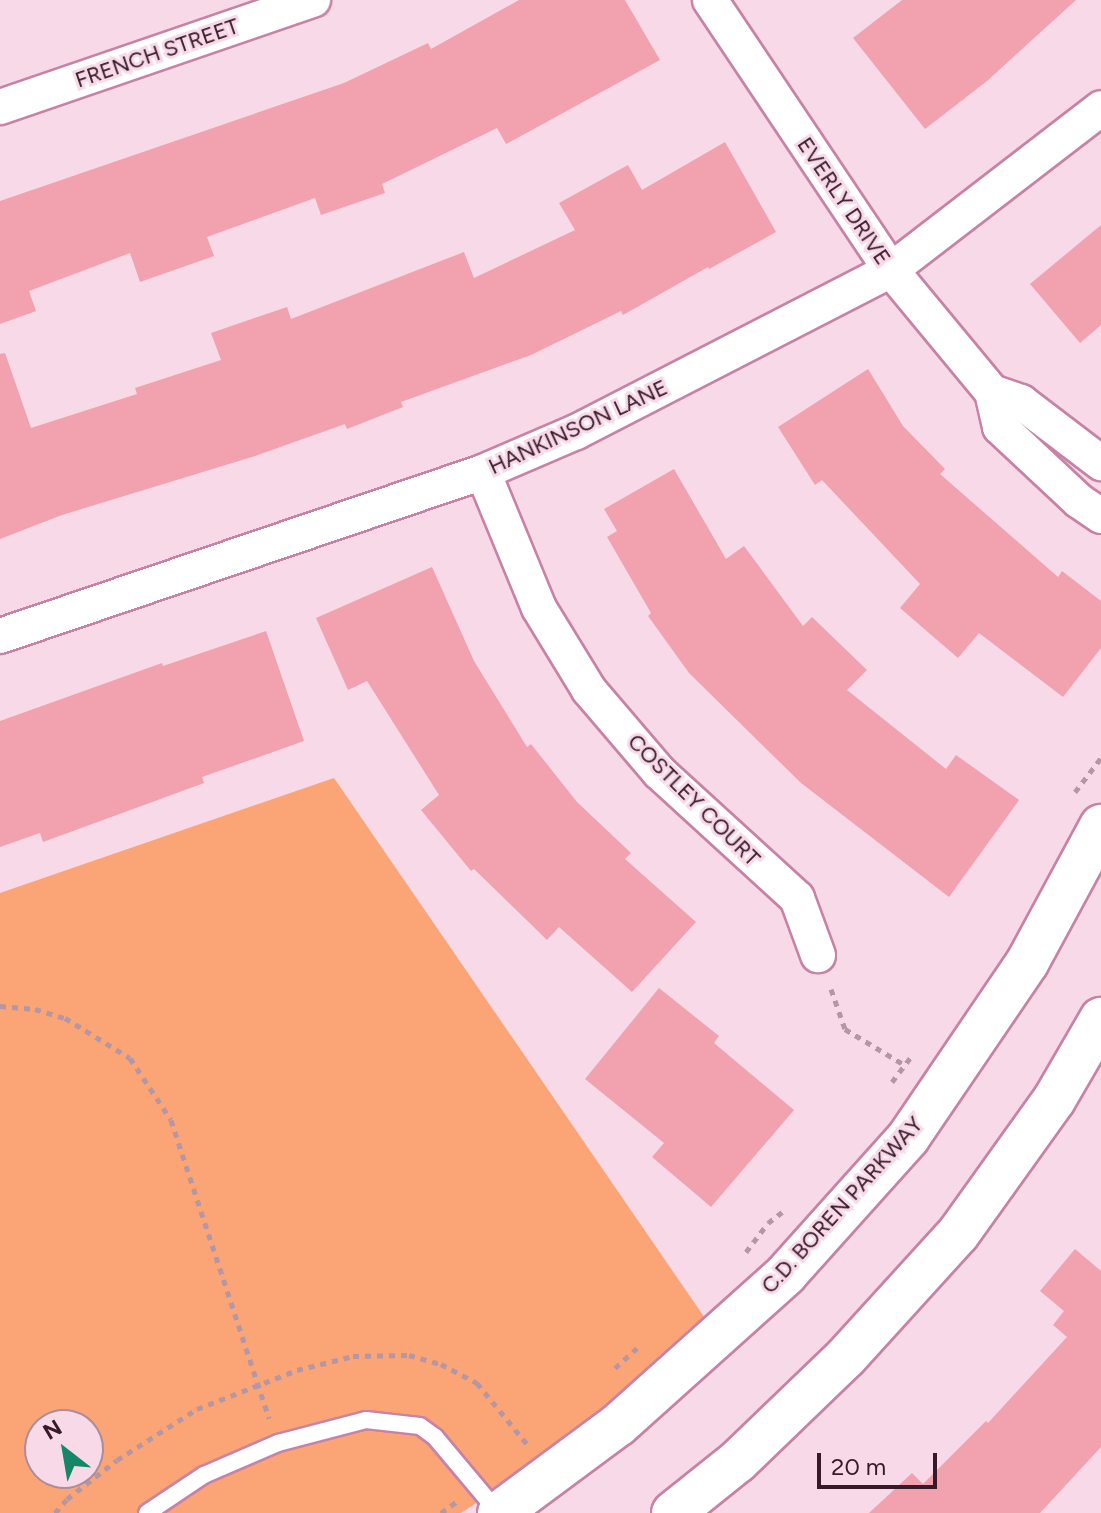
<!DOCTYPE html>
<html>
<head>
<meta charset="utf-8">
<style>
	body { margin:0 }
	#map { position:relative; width:1101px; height:1513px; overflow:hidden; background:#f8d9e7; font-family:Figtree,sans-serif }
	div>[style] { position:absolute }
	.green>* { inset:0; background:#fba476 }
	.building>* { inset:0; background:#f2a1af }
	.path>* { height:5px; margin-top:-2.5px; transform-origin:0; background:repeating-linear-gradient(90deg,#b496a5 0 6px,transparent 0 12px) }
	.roads { filter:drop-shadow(2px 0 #c882a6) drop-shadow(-2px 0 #c882a6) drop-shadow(0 2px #c882a6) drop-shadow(0 -2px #c882a6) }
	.service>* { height:16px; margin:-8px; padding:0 8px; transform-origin:8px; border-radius:8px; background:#fff }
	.minor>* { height:34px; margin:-17px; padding:0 17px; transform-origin:17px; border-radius:17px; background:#fff }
	.tertiary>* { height:42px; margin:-21px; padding:0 21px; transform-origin:21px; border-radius:21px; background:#fff }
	span { translate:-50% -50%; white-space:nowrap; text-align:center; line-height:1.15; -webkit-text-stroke:6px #f8d9e7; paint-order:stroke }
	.street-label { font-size:22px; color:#361a29 }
	.north { position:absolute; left:24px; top:1409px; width:80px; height:80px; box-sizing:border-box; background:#f8d9e7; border:2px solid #aa8d9b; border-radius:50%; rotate:329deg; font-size:22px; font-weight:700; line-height:32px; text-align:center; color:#361a29 }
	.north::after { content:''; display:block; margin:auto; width:28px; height:36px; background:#138768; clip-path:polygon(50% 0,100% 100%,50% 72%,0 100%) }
	.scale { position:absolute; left:817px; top:1453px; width:120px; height:36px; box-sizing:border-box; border:4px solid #361a29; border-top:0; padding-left:10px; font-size:24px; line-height:28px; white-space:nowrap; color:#361a29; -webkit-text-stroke:6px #f8d9e7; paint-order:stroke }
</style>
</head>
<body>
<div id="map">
	<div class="green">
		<i style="clip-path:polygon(evenodd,334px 778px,709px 1324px,556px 1450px,461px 1513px,0 1513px,0 893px,334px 778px,40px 1425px,88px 1425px,88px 1473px,40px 1473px,40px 1425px)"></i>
	</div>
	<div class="building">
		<i style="clip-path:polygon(519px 0,625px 0,660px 60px,506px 144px,497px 128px,382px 184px,385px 193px,321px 215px,315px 198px,207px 237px,214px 256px,140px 282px,130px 253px,29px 291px,36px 311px,0 324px,0 201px,344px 83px,428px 43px,431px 49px)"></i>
		<i style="clip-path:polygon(902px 0,1076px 0,987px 81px,925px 129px,853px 38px)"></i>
		<i style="clip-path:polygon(725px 142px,776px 232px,709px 269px,708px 267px,623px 315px,621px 311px,531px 355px,401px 402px,403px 407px,347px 429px,345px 424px,255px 456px,62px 515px,0 539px,0 354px,5px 353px,31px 428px,137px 394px,135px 388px,221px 360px,211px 333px,287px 307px,291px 319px,464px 252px,474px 278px,575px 230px,559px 203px,628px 165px,642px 190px)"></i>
		<i style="clip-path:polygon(1101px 225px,1101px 325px,1080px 343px,1030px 284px)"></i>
		<i style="clip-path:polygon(868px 369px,903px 426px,945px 469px,940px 474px,1058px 577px,1062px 571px,1101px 601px,1101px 648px,1063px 697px,979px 633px,958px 658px,900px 608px,920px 584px,822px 480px,815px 485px,778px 427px)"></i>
		<i style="clip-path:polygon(674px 469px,726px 559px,744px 546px,803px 626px,812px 617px,867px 670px,847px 690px,946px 769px,956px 755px,1019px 800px,949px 897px,801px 783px,689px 673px,648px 616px,651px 613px,607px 537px,617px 531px,604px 509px)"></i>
		<i style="clip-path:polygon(432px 567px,474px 661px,527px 747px,531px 744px,577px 802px,631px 853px,625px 859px,696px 922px,632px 992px,559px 927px,547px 940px,474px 869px,471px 871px,421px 810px,439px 795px,367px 681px,348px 690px,316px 618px)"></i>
		<i style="clip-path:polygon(266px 631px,304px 741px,202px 777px,204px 783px,43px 842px,40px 833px,0 847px,0 721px,162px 663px,163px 666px)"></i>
		<i style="clip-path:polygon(659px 988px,719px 1036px,714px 1043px,794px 1110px,711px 1207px,652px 1157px,664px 1143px,585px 1079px)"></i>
		<i style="clip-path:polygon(1075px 1249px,1101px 1271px,1101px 1447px,1040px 1513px,869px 1513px,912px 1473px,923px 1484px,986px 1421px,988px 1423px,1067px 1337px,1053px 1325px,1064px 1311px,1040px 1291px)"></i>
	</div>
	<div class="path">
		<i style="left:1075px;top:792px;width:43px;rotate:-52.6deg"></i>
		<i style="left:831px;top:989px;width:42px;rotate:70.7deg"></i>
		<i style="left:845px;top:1029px;width:68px;rotate:31.1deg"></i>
		<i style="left:0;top:1006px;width:35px;rotate:5deg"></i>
		<i style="left:35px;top:1009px;width:31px;rotate:17deg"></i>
		<i style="left:65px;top:1018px;width:76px;rotate:31.6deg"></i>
		<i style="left:130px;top:1058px;width:74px;rotate:56.5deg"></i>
		<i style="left:171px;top:1120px;width:314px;rotate:71.8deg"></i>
		<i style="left:892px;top:1082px;width:30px;rotate:-53deg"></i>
		<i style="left:746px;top:1252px;width:36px;rotate:-53deg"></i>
		<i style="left:768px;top:1223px;width:18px;rotate:-38deg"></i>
		<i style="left:615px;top:1368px;width:30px;rotate:-42deg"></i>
		<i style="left:55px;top:1513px;width:18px;rotate:-49deg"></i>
		<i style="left:67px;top:1499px;width:63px;rotate:-38deg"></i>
		<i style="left:117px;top:1460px;width:95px;rotate:-32.5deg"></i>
		<i style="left:197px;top:1409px;width:107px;rotate:-21.3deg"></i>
		<i style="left:297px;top:1370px;width:58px;rotate:-14deg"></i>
		<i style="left:353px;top:1356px;width:56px;rotate:-1deg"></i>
		<i style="left:409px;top:1355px;width:33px;rotate:16deg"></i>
		<i style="left:441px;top:1364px;width:41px;rotate:27.8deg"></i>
		<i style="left:477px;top:1383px;width:79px;rotate:50.7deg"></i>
		<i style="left:441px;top:1513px;width:19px;rotate:-36deg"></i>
	</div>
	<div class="roads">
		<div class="service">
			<i style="left:147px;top:1513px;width:69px;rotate:-33.7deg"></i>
			<i style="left:204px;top:1475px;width:81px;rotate:-23.4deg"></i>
			<i style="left:278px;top:1443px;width:91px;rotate:-14.6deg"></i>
			<i style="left:366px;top:1420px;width:54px;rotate:6.3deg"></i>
			<i style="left:420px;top:1426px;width:19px;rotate:36deg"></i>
			<i style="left:435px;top:1437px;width:98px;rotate:50deg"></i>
		</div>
		<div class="minor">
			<i style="left:710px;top:0;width:325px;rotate:56.2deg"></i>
			<i style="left:891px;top:270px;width:158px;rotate:50.4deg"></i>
			<i style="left:992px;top:392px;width:36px;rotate:77deg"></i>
			<i style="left:1000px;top:427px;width:108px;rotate:43.1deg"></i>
			<i style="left:1079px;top:501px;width:27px;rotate:34deg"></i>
			<i style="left:0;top:107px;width:331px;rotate:-18.9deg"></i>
			<i style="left:992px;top:392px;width:31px;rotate:19deg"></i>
			<i style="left:1021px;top:402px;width:101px;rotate:37.3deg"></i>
			<i style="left:483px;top:472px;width:147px;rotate:67.6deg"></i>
			<i style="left:539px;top:608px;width:96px;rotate:58.6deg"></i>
			<i style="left:589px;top:690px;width:108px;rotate:49.5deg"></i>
			<i style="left:659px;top:772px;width:187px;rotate:42.4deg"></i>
			<i style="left:797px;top:898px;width:61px;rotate:69.8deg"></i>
			<i style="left:0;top:636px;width:510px;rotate:-18.75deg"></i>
			<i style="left:483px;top:472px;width:101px;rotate:-23.3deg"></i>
			<i style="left:576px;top:432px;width:354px;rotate:-27.2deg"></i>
			<i style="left:891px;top:270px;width:265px;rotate:-37.6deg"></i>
		</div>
		<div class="tertiary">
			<i style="left:499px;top:1513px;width:148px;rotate:-36.5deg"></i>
			<i style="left:618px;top:1425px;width:226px;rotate:-41.9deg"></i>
			<i style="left:786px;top:1274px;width:183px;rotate:-48.1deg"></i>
			<i style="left:908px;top:1138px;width:212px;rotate:-55.8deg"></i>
			<i style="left:1027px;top:963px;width:156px;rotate:-61.6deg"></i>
			<i style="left:673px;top:1513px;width:83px;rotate:-38.7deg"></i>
			<i style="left:738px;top:1461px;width:150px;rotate:-43.9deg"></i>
			<i style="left:846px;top:1357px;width:166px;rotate:-47.7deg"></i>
			<i style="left:958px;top:1234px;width:165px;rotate:-54.4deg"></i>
			<i style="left:1054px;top:1100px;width:94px;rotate:-59.9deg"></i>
		</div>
	</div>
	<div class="street-label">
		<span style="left:157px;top:53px;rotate:-19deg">FRENCH STREET</span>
		<span style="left:844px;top:201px;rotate:56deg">EVERLY DRIVE</span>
		<span style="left:578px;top:427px;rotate:-25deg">HANKINSON LANE</span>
		<span style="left:694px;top:800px;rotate:45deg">COSTLEY COURT</span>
		<span style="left:842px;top:1205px;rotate:-48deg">C.D. BOREN PARKWAY</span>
	</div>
	<div class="north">N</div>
	<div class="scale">20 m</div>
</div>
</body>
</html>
